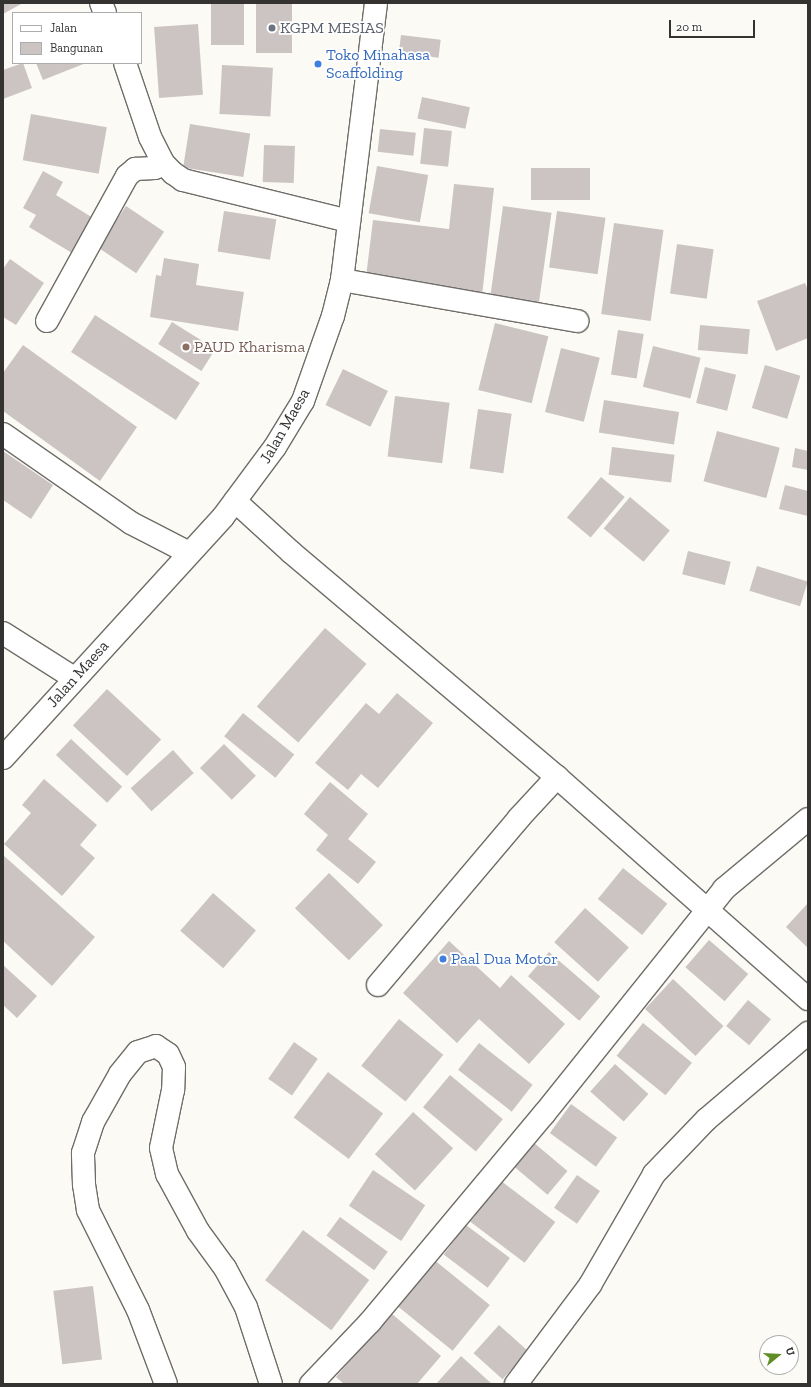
<!DOCTYPE html>
<html>
<head>
<meta charset="utf-8">
<style>
	body { margin:0 }
	#map { position:relative; width:811px; height:1387px; overflow:hidden; background:#fcfaf4; font-family:"Zilla Slab",serif }
	div>[style] { position:absolute }
	.building>* { inset:0; background:#cbc4c3; transform-origin:0 0 }
	.roads { filter:drop-shadow(1px 0 #6f6d68) drop-shadow(-1px 0 #6f6d68) drop-shadow(0 1px #6f6d68) drop-shadow(0 -1px #6f6d68) }
	.minor>* { height:22px; margin:-11px; padding:0 11px; transform-origin:11px; border-radius:11px; background:#fff }
	.tertiary>* { height:22px; margin:-11px; padding:0 11px; transform-origin:11px; border-radius:11px; background:#fff }
	.dots>* { width:11px; height:11px; translate:-50% -50%; box-sizing:border-box; border:2px solid #fff; border-radius:50% }
	span { translate:-50% -50%; white-space:nowrap; text-align:center; line-height:1.15; -webkit-text-stroke:3.5px #fff; paint-order:stroke }
	.worship-label { font-size:16px; color:#5b616d }
	.left { translate:0 -50%; text-align:left }
	.shop-label { font-size:16px; color:#366cbe }
	.education-label { font-size:16px; color:#785e54 }
	.street-label { font-size:16px; color:#343331 }
	.frame { position:absolute; inset:0; border:4px solid #343331; pointer-events:none }
	.legend { position:absolute; left:12px; top:12px; width:130px; height:52px; box-sizing:border-box; background:#fff; border:1px solid #aeadad; margin:0; padding:5px 7px; list-style:none; font-size:12px; color:#343331 }
	.legend li { display:flex; align-items:center; gap:8px; height:20px }
	.legend b { width:20px; border:1px solid #aeadad }
	.north { position:absolute; left:759px; top:1335px; width:40px; height:40px; box-sizing:border-box; background:#fff; border:1px solid #aeadad; border-radius:50%; rotate:72deg; font-size:11px; font-weight:700; line-height:16px; text-align:center; color:#343331 }
	.north::after { content:''; display:block; margin:auto; width:14px; height:18px; background:#5e8e24; clip-path:polygon(50% 0,100% 100%,50% 72%,0 100%) }
	.scale { position:absolute; left:669px; top:20px; width:86px; height:18px; box-sizing:border-box; border:2px solid #343331; border-top:0; padding-left:5px; font-size:12px; line-height:14px; white-space:nowrap; color:#343331; -webkit-text-stroke:3px #fff; paint-order:stroke }
</style>
</head>
<body>
<div id="map">
	<div class="building">
		<i style="clip-path:polygon(3px 3px,23px 3px,3px 14px)"></i>
		<i style="left:211px;top:3px;width:33px;height:42px"></i>
		<i style="left:256px;top:3px;width:36px;height:50px"></i>
		<i style="left:198px;top:24px;width:71px;height:44px;rotate:86deg"></i>
		<i style="left:401px;top:35px;width:40px;height:18px;rotate:7deg"></i>
		<i style="clip-path:polygon(23px 63px,32px 88px,3px 99px,3px 70px)"></i>
		<i style="clip-path:polygon(36px 63px,86px 63px,43px 80px)"></i>
		<i style="left:222px;top:65px;width:51px;height:49px;rotate:3deg"></i>
		<i style="left:422px;top:97px;width:49px;height:22px;rotate:12deg"></i>
		<i style="left:31px;top:114px;width:77px;height:47px;rotate:10deg"></i>
		<i style="left:190px;top:124px;width:61px;height:44px;rotate:9deg"></i>
		<i style="left:424px;top:128px;width:28px;height:36px;rotate:6deg"></i>
		<i style="left:380px;top:129px;width:36px;height:23px;rotate:6deg"></i>
		<i style="left:264px;top:145px;width:31px;height:37px;rotate:2deg"></i>
		<i style="left:377px;top:166px;width:52px;height:48px;rotate:10deg"></i>
		<i style="left:531px;top:168px;width:59px;height:32px"></i>
		<i style="clip-path:polygon(43px 171px,63px 182px,56px 195px,93px 218px,72px 253px,29px 227px,36px 215px,23px 208px)"></i>
		<i style="clip-path:polygon(454px 184px,494px 188px,482px 296px,366px 277px,373px 220px,449px 229px)"></i>
		<i style="left:126px;top:206px;width:46px;height:50px;rotate:34deg"></i>
		<i style="left:503px;top:206px;width:49px;height:94px;rotate:8deg"></i>
		<i style="left:224px;top:211px;width:53px;height:41px;rotate:9deg"></i>
		<i style="left:557px;top:211px;width:49px;height:57px;rotate:8deg"></i>
		<i style="left:614px;top:223px;width:50px;height:92px;rotate:8deg"></i>
		<i style="left:677px;top:244px;width:37px;height:50px;rotate:8deg"></i>
		<i style="clip-path:polygon(164px 258px,199px 264px,196px 285px,244px 292px,238px 331px,150px 317px,156px 275px,161px 276px)"></i>
		<i style="clip-path:polygon(10px 259px,44px 283px,16px 325px,3px 317px,3px 269px)"></i>
		<i style="clip-path:polygon(805px 283px,808px 290px,808px 338px,776px 351px,757px 301px)"></i>
		<i style="left:95px;top:315px;width:125px;height:44px;rotate:33deg"></i>
		<i style="left:172px;top:322px;width:51px;height:26px;rotate:32deg"></i>
		<i style="left:495px;top:323px;width:55px;height:69px;rotate:14deg"></i>
		<i style="left:700px;top:325px;width:50px;height:25px;rotate:5deg"></i>
		<i style="left:618px;top:330px;width:26px;height:45px;rotate:9deg"></i>
		<i style="clip-path:polygon(23px 345px,137px 427px,100px 481px,3px 411px,3px 373px)"></i>
		<i style="left:653px;top:346px;width:49px;height:42px;rotate:14deg"></i>
		<i style="left:561px;top:348px;width:40px;height:66px;rotate:14deg"></i>
		<i style="left:765px;top:365px;width:37px;height:45px;rotate:17deg"></i>
		<i style="left:705px;top:367px;width:32px;height:37px;rotate:14deg"></i>
		<i style="left:343px;top:369px;width:50px;height:40px;rotate:26deg"></i>
		<i style="left:395px;top:396px;width:55px;height:61px;rotate:7deg"></i>
		<i style="left:604px;top:400px;width:76px;height:33px;rotate:9deg"></i>
		<i style="left:478px;top:409px;width:34px;height:60px;rotate:8deg"></i>
		<i style="left:717px;top:431px;width:65px;height:52px;rotate:15deg"></i>
		<i style="left:612px;top:447px;width:63px;height:28px;rotate:7deg"></i>
		<i style="clip-path:polygon(795px 448px,808px 451px,808px 470px,792px 467px)"></i>
		<i style="clip-path:polygon(3px 451px,53px 485px,31px 519px,3px 500px)"></i>
		<i style="left:601px;top:477px;width:31px;height:53px;rotate:40deg"></i>
		<i style="clip-path:polygon(785px 485px,808px 491px,808px 516px,779px 509px)"></i>
		<i style="left:630px;top:497px;width:52px;height:41px;rotate:40deg"></i>
		<i style="left:688px;top:551px;width:44px;height:24px;rotate:14deg"></i>
		<i style="left:757px;top:566px;width:53px;height:26px;rotate:17deg"></i>
		<i style="left:325px;top:628px;width:55px;height:104px;rotate:41deg"></i>
		<i style="left:107px;top:689px;width:74px;height:50px;rotate:43deg"></i>
		<i style="clip-path:polygon(397px 693px,433px 723px,378px 788px,361px 774px,348px 790px,315px 763px,366px 703px,379px 714px)"></i>
		<i style="left:243px;top:713px;width:66px;height:30px;rotate:39deg"></i>
		<i style="left:71px;top:739px;width:70px;height:22px;rotate:43deg"></i>
		<i style="left:224px;top:744px;width:45px;height:34px;rotate:45deg"></i>
		<i style="left:173px;top:750px;width:31px;height:57px;rotate:48deg"></i>
		<i style="clip-path:polygon(44px 779px,97px 825px,80px 845px,95px 858px,62px 896px,4px 844px,31px 813px,22px 805px)"></i>
		<i style="clip-path:polygon(330px 782px,368px 814px,348px 839px,376px 862px,358px 884px,316px 850px,328px 835px,304px 814px)"></i>
		<i style="clip-path:polygon(3px 855px,95px 937px,52px 986px,3px 941px)"></i>
		<i style="left:623px;top:868px;width:57px;height:40px;rotate:39deg"></i>
		<i style="left:329px;top:873px;width:75px;height:49px;rotate:44deg"></i>
		<i style="left:213px;top:893px;width:57px;height:50px;rotate:41deg"></i>
		<i style="clip-path:polygon(808px 903px,808px 948px,786px 927px)"></i>
		<i style="left:585px;top:908px;width:59px;height:46px;rotate:42deg"></i>
		<i style="left:709px;top:940px;width:52px;height:36px;rotate:41deg"></i>
		<i style="clip-path:polygon(449px 941px,500px 988px,511px 975px,565px 1024px,529px 1064px,479px 1019px,457px 1043px,403px 993px)"></i>
		<i style="left:549px;top:952px;width:68px;height:32px;rotate:41deg"></i>
		<i style="clip-path:polygon(3px 965px,37px 996px,17px 1018px,3px 1005px)"></i>
		<i style="left:673px;top:979px;width:69px;height:41px;rotate:43deg"></i>
		<i style="left:748px;top:1000px;width:30px;height:34px;rotate:40deg"></i>
		<i style="left:399px;top:1019px;width:57px;height:60px;rotate:39deg"></i>
		<i style="left:643px;top:1023px;width:63px;height:42px;rotate:39deg"></i>
		<i style="left:294px;top:1042px;width:29px;height:45px;rotate:35deg"></i>
		<i style="left:479px;top:1043px;width:68px;height:34px;rotate:38deg"></i>
		<i style="left:615px;top:1064px;width:45px;height:37px;rotate:42deg"></i>
		<i style="left:328px;top:1072px;width:69px;height:57px;rotate:37deg"></i>
		<i style="left:450px;top:1075px;width:69px;height:42px;rotate:40deg"></i>
		<i style="left:571px;top:1104px;width:57px;height:36px;rotate:36deg"></i>
		<i style="left:413px;top:1112px;width:54px;height:57px;rotate:42deg"></i>
		<i style="left:533px;top:1142px;width:45px;height:31px;rotate:40deg"></i>
		<i style="left:373px;top:1170px;width:63px;height:43px;rotate:34deg"></i>
		<i style="left:577px;top:1175px;width:28px;height:40px;rotate:35deg"></i>
		<i style="left:501px;top:1181px;width:68px;height:51px;rotate:37deg"></i>
		<i style="left:340px;top:1217px;width:59px;height:23px;rotate:36deg"></i>
		<i style="left:466px;top:1225px;width:55px;height:37px;rotate:37deg"></i>
		<i style="left:303px;top:1230px;width:83px;height:63px;rotate:37deg"></i>
		<i style="left:433px;top:1259px;width:73px;height:59px;rotate:39deg"></i>
		<i style="left:93px;top:1286px;width:74px;height:40px;rotate:83deg"></i>
		<i style="clip-path:polygon(391px 1313px,441px 1356px,417px 1384px,344px 1384px,336px 1377px)"></i>
		<i style="left:499px;top:1325px;width:39px;height:38px;rotate:42deg"></i>
		<i style="clip-path:polygon(461px 1356px,492px 1384px,436px 1384px)"></i>
	</div>
	<div class="roads">
		<div class="minor">
			<i style="left:101px;top:3px;width:11px;rotate:68deg"></i>
			<i style="left:125px;top:63px;width:78px;rotate:71.3deg"></i>
			<i style="left:150px;top:137px;width:30px;rotate:63deg"></i>
			<i style="left:164px;top:164px;width:13px;rotate:45deg"></i>
			<i style="left:173px;top:173px;width:12px;rotate:35deg"></i>
			<i style="left:183px;top:180px;width:171px;rotate:13.9deg"></i>
			<i style="left:342px;top:280px;width:239px;rotate:9.9deg"></i>
			<i style="left:47px;top:321px;width:166px;rotate:-61.1deg"></i>
			<i style="left:127px;top:176px;width:11px;rotate:-41deg"></i>
			<i style="left:135px;top:169px;width:20px;rotate:-3deg"></i>
			<i style="left:155px;top:168px;width:10px;rotate:-24deg"></i>
			<i style="left:3px;top:434px;width:156px;rotate:34.8deg"></i>
			<i style="left:131px;top:523px;width:65px;rotate:27.3deg"></i>
			<i style="left:235px;top:501px;width:77px;rotate:42.4deg"></i>
			<i style="left:292px;top:553px;width:347px;rotate:40.2deg"></i>
			<i style="left:557px;top:777px;width:335px;rotate:41.5deg"></i>
			<i style="left:3px;top:633px;width:84px;rotate:32.4deg"></i>
			<i style="left:378px;top:985px;width:219px;rotate:-49.8deg"></i>
			<i style="left:519px;top:818px;width:56px;rotate:-47.2deg"></i>
			<i style="left:166px;top:1384px;width:79px;rotate:-110.7deg"></i>
			<i style="left:138px;top:1310px;width:112px;rotate:-116.6deg"></i>
			<i style="left:88px;top:1210px;width:26px;rotate:-99deg"></i>
			<i style="left:84px;top:1184px;width:31px;rotate:-92deg"></i>
			<i style="left:83px;top:1153px;width:33px;rotate:-72deg"></i>
			<i style="left:93px;top:1122px;width:55px;rotate:-60.6deg"></i>
			<i style="left:120px;top:1074px;width:28px;rotate:-51deg"></i>
			<i style="left:138px;top:1052px;width:19px;rotate:-18deg"></i>
			<i style="left:156px;top:1046px;width:14px;rotate:34deg"></i>
			<i style="left:168px;top:1054px;width:14px;rotate:65deg"></i>
			<i style="left:174px;top:1067px;width:23px;rotate:92deg"></i>
			<i style="left:173px;top:1090px;width:59px;rotate:101.7deg"></i>
			<i style="left:161px;top:1148px;width:27px;rotate:77deg"></i>
			<i style="left:167px;top:1174px;width:65px;rotate:61.5deg"></i>
			<i style="left:198px;top:1231px;width:46px;rotate:53.9deg"></i>
			<i style="left:225px;top:1268px;width:44px;rotate:61.7deg"></i>
			<i style="left:246px;top:1307px;width:81px;rotate:72deg"></i>
			<i style="left:311px;top:1384px;width:86px;rotate:-46.4deg"></i>
			<i style="left:370px;top:1322px;width:271px;rotate:-50.1deg"></i>
			<i style="left:544px;top:1114px;width:288px;rotate:-51.3deg"></i>
			<i style="left:724px;top:889px;width:109px;rotate:-39.8deg"></i>
			<i style="left:516px;top:1384px;width:124px;rotate:-53.2deg"></i>
			<i style="left:590px;top:1285px;width:128px;rotate:-60deg"></i>
			<i style="left:654px;top:1174px;width:76px;rotate:-46.1deg"></i>
			<i style="left:707px;top:1119px;width:133px;rotate:-40.4deg"></i>
		</div>
		<div class="tertiary">
			<i style="left:3px;top:758px;width:326px;rotate:-47.6deg"></i>
			<i style="left:223px;top:517px;width:87px;rotate:-53.4deg"></i>
			<i style="left:275px;top:447px;width:54px;rotate:-58.7deg"></i>
			<i style="left:303px;top:401px;width:90px;rotate:-70.6deg"></i>
			<i style="left:333px;top:316px;width:37px;rotate:-76deg"></i>
			<i style="left:342px;top:280px;width:279px;rotate:-83deg"></i>
		</div>
	</div>
	<div class="dots">
		<i style="left:272px;top:28px;background:#6b7280"></i>
		<i style="left:318px;top:64px;background:#3f7fe0"></i>
		<i style="left:186px;top:347px;background:#8d6e63"></i>
		<i style="left:443px;top:959px;background:#3f7fe0"></i>
	</div>
	<div class="worship-label">
		<span class="left" style="left:280px;top:28px">KGPM MESIAS</span>
	</div>
	<div class="shop-label">
		<span class="left" style="left:326px;top:64px">Toko Minahasa<br>Scaffolding</span>
		<span class="left" style="left:451px;top:959px">Paal Dua Motor</span>
	</div>
	<div class="education-label">
		<span class="left" style="left:194px;top:347px">PAUD Kharisma</span>
	</div>
	<div class="street-label">
		<span style="left:285px;top:426px;rotate:-60deg">Jalan Maesa</span>
		<span style="left:78px;top:674px;rotate:-48deg">Jalan Maesa</span>
	</div>
	<div class="frame"></div>
	<ul class="legend">
	<li><b style="height:5px;background:#fff"></b>Jalan</li>
	<li><b style="height:11px;background:#cbc4c3"></b>Bangunan</li>
	</ul>
	<div class="north">U</div>
	<div class="scale">20 m</div>
</div>
</body>
</html>
